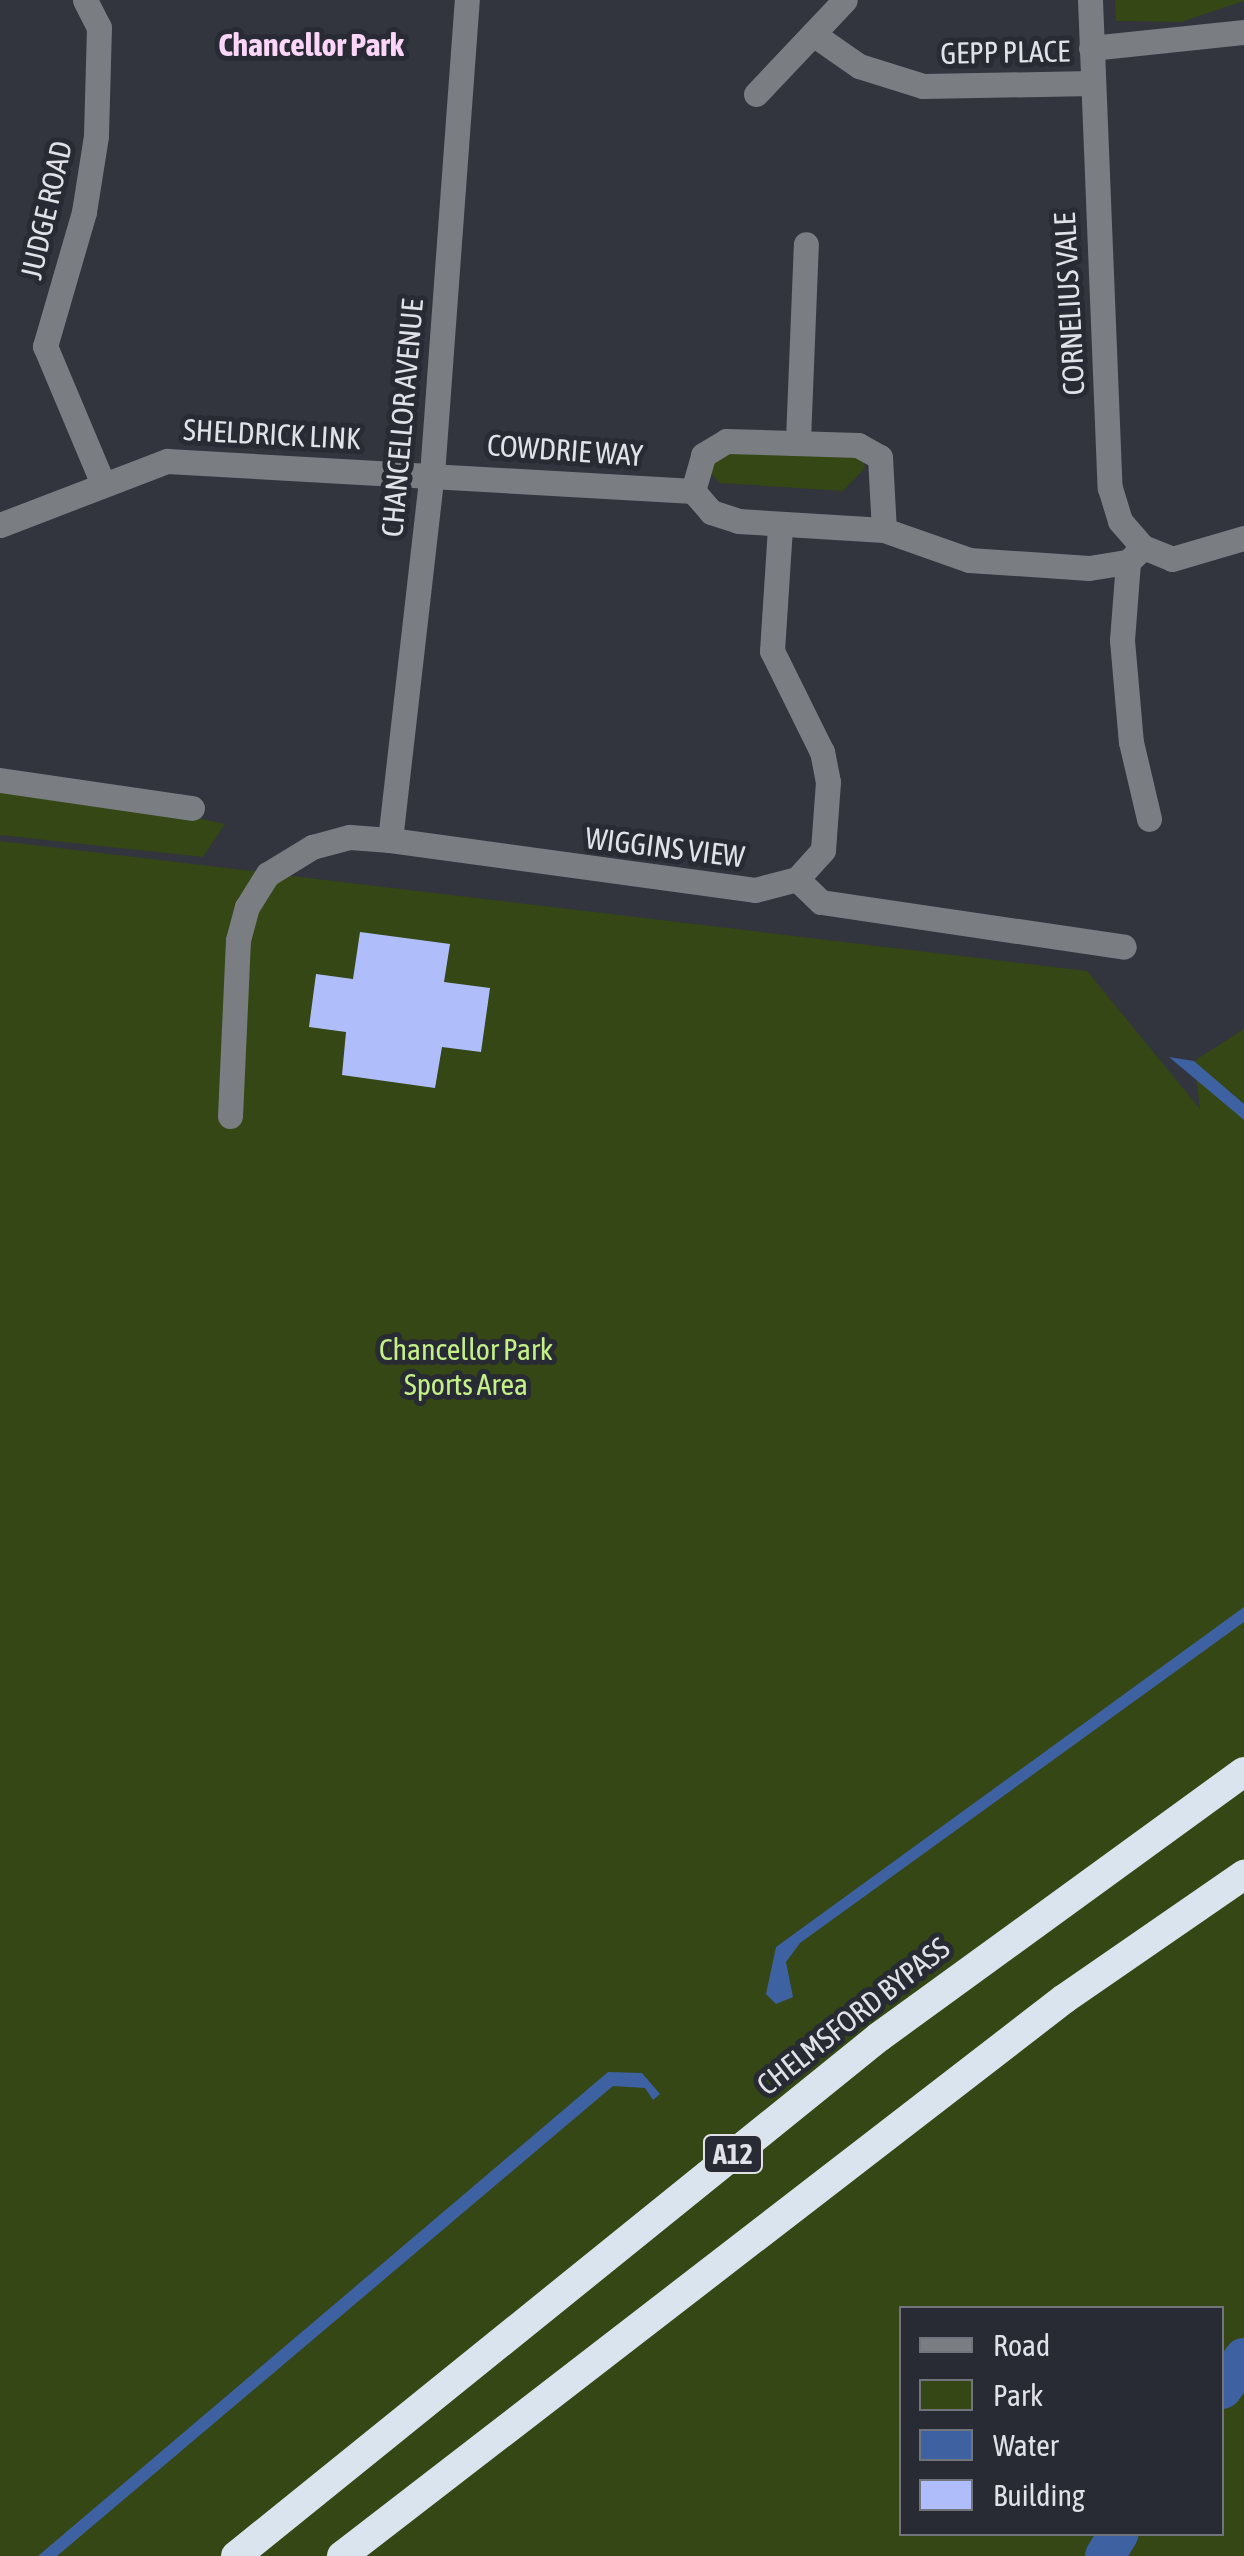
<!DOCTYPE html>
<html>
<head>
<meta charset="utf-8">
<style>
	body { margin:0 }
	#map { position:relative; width:1244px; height:2556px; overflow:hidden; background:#32343e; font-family:"Asap Condensed",sans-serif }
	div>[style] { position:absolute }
	.green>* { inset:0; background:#344714 }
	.water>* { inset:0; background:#3e61a1 }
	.canal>* { height:40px; margin:-20px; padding:0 20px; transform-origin:20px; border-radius:20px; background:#3e61a1 }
	.building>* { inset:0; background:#afbefb }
	.minor>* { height:25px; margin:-12.5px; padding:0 12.5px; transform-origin:12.5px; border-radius:12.5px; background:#7a7e82 }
	.highway>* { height:30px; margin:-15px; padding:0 15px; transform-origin:15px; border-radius:15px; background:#d9e4ee }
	span { translate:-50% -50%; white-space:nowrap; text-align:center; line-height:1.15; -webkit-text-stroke:10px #282a34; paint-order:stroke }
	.shield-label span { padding:2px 8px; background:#282a34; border:2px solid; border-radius:8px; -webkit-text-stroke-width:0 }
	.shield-label { font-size:28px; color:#e0e2e8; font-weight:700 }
	.street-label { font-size:30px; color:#e0e2e8 }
	.park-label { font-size:30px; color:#c4f088 }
	.neighbourhood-label { font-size:32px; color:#fbd6f8; font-weight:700 }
	.legend { position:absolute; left:899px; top:2306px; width:325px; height:230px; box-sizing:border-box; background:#282a34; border:2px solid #72747c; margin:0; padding:12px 18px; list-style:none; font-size:30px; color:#e0e2e8 }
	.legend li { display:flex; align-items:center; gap:20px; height:50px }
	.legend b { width:50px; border:2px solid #72747c }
</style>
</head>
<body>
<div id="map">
	<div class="green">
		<i style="clip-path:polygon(1115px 0,1244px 0,1244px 1px,1181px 22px,1116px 21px)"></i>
		<i style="clip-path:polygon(712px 440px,862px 451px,865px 468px,843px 491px,720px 483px,709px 471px)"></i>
		<i style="clip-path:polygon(0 775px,225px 824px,203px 857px,0 835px)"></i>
		<i style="clip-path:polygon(evenodd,0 841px,1087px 971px,1200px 1109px,1194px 1061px,1244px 1029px,1244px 2556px,0 2556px,0 841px,902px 2308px,1222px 2308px,1222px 2534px,902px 2534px,902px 2308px)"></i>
	</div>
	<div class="water">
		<i style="clip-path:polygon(1169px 1057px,1194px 1061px,1244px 1104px,1244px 1120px)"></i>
		<i style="clip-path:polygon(1244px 1607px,1244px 1622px,800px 1943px,786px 1962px,793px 1997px,776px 2004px,766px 1994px,776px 1947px)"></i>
		<i style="clip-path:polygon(608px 2072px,642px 2073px,660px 2094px,653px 2100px,645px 2088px,613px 2086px,57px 2556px,38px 2556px)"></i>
	</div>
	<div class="canal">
		<i style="left:1222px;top:2389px;width:38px;rotate:-55deg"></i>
		<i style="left:1105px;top:2556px;width:26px;rotate:-59deg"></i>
	</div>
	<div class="building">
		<i style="clip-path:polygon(360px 932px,450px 944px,444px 982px,490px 988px,481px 1052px,442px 1047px,435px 1088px,342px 1075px,346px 1032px,309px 1027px,316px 974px,353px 979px)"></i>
	</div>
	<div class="minor">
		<i style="left:85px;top:0;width:30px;rotate:63deg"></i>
		<i style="left:99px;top:27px;width:109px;rotate:91.6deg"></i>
		<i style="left:96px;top:136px;width:77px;rotate:99deg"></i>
		<i style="left:84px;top:212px;width:140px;rotate:106.2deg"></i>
		<i style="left:45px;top:346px;width:150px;rotate:67.2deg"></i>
		<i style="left:1090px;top:0;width:488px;rotate:87.7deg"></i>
		<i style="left:1110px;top:488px;width:34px;rotate:73deg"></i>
		<i style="left:1120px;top:521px;width:35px;rotate:49deg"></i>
		<i style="left:1143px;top:547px;width:31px;rotate:22deg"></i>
		<i style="left:1172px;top:559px;width:75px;rotate:-16.3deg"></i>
		<i style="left:813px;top:34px;width:56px;rotate:34.8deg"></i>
		<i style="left:859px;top:66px;width:67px;rotate:17.4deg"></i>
		<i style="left:923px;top:86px;width:169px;rotate:-1deg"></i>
		<i style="left:1091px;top:48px;width:154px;rotate:-6deg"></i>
		<i style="left:756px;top:94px;width:129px;rotate:-46.6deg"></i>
		<i style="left:798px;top:440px;width:196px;rotate:-87.7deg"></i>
		<i style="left:693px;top:491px;width:37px;rotate:-74deg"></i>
		<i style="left:703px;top:455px;width:27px;rotate:-31deg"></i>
		<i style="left:726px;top:441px;width:132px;rotate:1.7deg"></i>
		<i style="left:858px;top:445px;width:25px;rotate:29deg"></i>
		<i style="left:880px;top:457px;width:73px;rotate:86.9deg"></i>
		<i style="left:0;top:525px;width:179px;rotate:-21deg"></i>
		<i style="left:167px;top:461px;width:527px;rotate:3.26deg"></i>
		<i style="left:693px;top:491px;width:28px;rotate:49deg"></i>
		<i style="left:711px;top:512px;width:28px;rotate:18deg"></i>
		<i style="left:738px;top:521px;width:146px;rotate:3.5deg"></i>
		<i style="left:884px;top:530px;width:90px;rotate:19.4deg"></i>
		<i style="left:969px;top:560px;width:120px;rotate:3.8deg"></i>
		<i style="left:1089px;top:568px;width:39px;rotate:-9deg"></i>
		<i style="left:1128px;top:562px;width:21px;rotate:-45deg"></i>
		<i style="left:1128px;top:562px;width:78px;rotate:94.4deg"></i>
		<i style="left:1122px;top:640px;width:102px;rotate:85deg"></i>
		<i style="left:1131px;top:742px;width:79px;rotate:76.8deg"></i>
		<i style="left:0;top:780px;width:194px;rotate:8.3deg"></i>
		<i style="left:390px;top:840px;width:368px;rotate:-83.5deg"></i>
		<i style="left:432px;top:474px;width:475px;rotate:-85.8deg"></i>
		<i style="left:797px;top:879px;width:33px;rotate:44deg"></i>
		<i style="left:821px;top:902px;width:306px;rotate:8.4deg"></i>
		<i style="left:230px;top:1116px;width:176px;rotate:-87.4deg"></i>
		<i style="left:238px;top:940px;width:34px;rotate:-75deg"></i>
		<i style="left:247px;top:907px;width:39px;rotate:-58deg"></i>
		<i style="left:268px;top:874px;width:52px;rotate:-31.5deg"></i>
		<i style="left:312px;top:847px;width:39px;rotate:-15deg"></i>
		<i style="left:350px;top:837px;width:40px;rotate:4.3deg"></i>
		<i style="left:390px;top:840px;width:368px;rotate:7.8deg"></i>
		<i style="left:755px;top:890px;width:43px;rotate:-14.7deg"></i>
		<i style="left:797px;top:879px;width:39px;rotate:-48deg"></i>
		<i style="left:823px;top:850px;width:68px;rotate:-85.8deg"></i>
		<i style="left:828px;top:782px;width:31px;rotate:-101deg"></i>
		<i style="left:822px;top:752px;width:113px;rotate:-116.3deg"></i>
		<i style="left:772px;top:651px;width:125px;rotate:-86.3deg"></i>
	</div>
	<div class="highway">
		<i style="left:236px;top:2556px;width:826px;rotate:-38.91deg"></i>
		<i style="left:879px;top:2037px;width:451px;rotate:-36deg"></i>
		<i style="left:342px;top:2556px;width:912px;rotate:-37.65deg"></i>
		<i style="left:1064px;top:1999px;width:219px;rotate:-34.6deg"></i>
	</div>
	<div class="shield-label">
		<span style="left:733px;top:2154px">A12</span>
	</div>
	<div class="street-label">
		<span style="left:1005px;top:52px;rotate:-1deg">GEPP PLACE</span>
		<span style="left:46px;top:210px;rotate:-77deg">JUDGE ROAD</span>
		<span style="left:1069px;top:304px;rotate:-93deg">CORNELIUS VALE</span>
		<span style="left:402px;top:418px;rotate:-85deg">CHANCELLOR AVENUE</span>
		<span style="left:272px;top:434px;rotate:3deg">SHELDRICK LINK</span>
		<span style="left:565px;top:450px;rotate:4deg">COWDRIE WAY</span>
		<span style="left:665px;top:847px;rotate:7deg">WIGGINS VIEW</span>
		<span style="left:853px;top:2016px;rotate:-38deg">CHELMSFORD BYPASS</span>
	</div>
	<div class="park-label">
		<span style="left:466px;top:1366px">Chancellor Park<br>Sports Area</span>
	</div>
	<div class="neighbourhood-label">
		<span style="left:311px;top:45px">Chancellor Park</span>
	</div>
	<ul class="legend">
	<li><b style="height:12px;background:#7a7e82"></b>Road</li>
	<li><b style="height:28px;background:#344714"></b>Park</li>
	<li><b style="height:28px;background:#3e61a1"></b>Water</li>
	<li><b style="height:28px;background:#afbefb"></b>Building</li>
	</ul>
</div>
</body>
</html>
